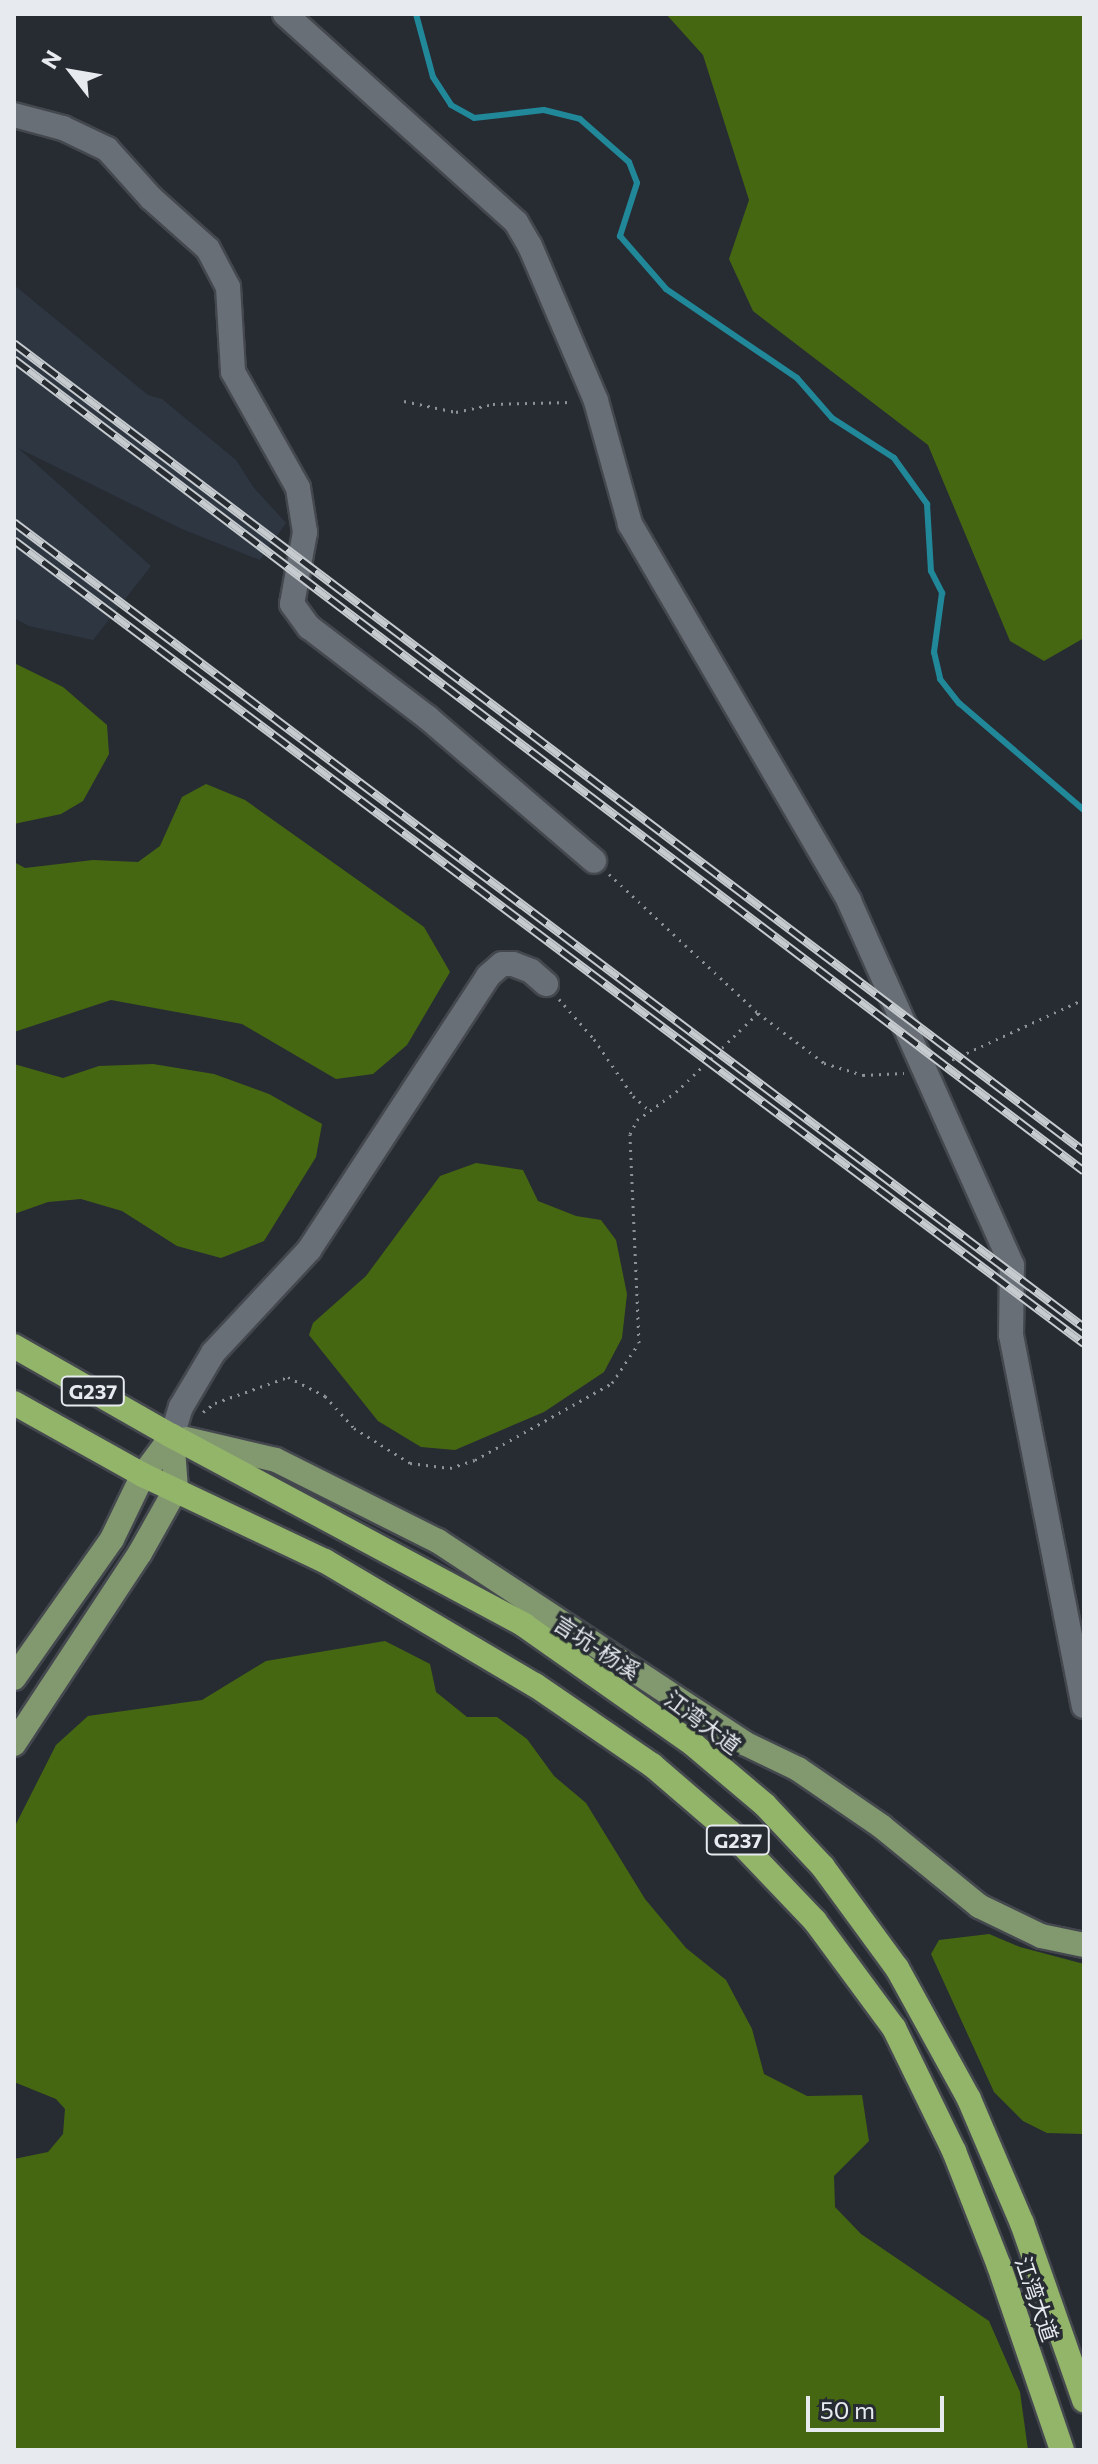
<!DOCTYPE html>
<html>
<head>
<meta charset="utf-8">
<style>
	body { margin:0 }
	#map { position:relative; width:1098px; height:2464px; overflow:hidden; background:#272c33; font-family:Commissioner,"Noto Sans SC",sans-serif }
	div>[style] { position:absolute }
	.built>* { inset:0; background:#2e3642 }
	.forest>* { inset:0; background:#466711 }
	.stream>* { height:6px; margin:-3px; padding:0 3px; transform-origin:3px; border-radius:3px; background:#21889a }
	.path>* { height:3px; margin-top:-1.5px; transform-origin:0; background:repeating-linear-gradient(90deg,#8d9297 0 2px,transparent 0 8px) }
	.roads { filter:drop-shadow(2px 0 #44484e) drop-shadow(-2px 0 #44484e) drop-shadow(0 2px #44484e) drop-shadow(0 -2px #44484e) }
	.minor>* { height:24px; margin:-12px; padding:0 12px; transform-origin:12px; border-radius:12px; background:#696f77 }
	.major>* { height:24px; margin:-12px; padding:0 12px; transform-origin:12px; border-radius:12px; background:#82996f }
	.highway>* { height:24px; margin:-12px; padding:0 12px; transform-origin:12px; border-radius:12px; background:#93b569 }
	.rail>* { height:9px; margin-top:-4.5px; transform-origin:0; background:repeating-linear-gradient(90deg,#272c33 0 18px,#c6cbcf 0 36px); box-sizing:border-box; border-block:2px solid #c6cbcf }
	span { translate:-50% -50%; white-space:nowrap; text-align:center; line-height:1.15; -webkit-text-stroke:7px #272c33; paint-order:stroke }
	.shield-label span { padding:2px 6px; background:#272c33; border:2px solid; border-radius:6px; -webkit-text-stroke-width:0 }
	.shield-label { font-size:20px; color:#e7ebef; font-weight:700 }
	.street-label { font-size:22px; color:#e7ebef }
	.frame { position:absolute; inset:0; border:16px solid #e7ebef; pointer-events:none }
	.north { position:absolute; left:32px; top:32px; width:80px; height:80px; -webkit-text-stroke:6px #272c33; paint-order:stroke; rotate:301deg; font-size:22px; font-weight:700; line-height:32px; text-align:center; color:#e7ebef }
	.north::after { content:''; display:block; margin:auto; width:28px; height:36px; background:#e7ebef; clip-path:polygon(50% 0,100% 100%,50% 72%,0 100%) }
	.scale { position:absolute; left:806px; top:2396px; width:138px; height:36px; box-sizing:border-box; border:4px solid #e7ebef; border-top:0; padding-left:10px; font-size:24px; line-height:28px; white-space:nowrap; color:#e7ebef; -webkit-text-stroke:6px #272c33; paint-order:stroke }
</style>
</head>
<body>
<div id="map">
	<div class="built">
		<i style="clip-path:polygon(14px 285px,148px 395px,162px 399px,236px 460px,254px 488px,286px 523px,260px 560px,182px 529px,18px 448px,151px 566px,93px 640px,29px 626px,14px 618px)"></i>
	</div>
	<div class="forest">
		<i style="clip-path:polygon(666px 14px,1084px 14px,1084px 638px,1044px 661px,1010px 641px,928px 445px,753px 311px,729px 259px,749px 200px,703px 55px)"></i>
		<i style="clip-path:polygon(14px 663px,63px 687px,107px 725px,109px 754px,83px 801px,61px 814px,14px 824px)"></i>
		<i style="clip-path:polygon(206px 784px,245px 800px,424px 927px,450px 972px,407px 1045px,373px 1074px,336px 1079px,242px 1024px,111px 1000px,14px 1032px,14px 862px,25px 868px,93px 860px,138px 862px,160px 846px,182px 797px)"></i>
		<i style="clip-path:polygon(14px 1064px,63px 1078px,99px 1066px,153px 1064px,214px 1074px,269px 1094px,322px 1124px,316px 1157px,264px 1241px,221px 1258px,177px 1246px,122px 1211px,81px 1199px,48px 1202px,14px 1214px)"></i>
		<i style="clip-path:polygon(476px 1163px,523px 1170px,538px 1201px,576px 1216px,601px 1220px,616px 1240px,627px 1294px,622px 1338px,604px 1372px,544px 1412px,455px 1450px,421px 1447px,378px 1421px,309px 1335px,313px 1323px,366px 1276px,440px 1176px)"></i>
		<i style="clip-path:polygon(385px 1641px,430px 1664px,436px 1692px,467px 1717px,497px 1717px,527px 1739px,554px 1776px,586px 1803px,645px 1899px,686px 1948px,726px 1980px,752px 2029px,764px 2074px,807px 2096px,862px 2095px,869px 2141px,834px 2176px,835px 2207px,861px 2234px,989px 2321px,1020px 2392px,1028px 2450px,14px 2450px,14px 2159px,48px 2152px,63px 2134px,65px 2109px,56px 2099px,14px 2082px,14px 1828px,56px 1745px,88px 1716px,202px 1700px,266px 1661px)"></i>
		<i style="clip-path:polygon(989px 1934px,1020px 1947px,1084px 1964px,1084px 2134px,1047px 2133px,1023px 2121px,994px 2092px,931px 1954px,939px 1940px)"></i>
	</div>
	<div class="stream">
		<i style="left:416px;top:14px;width:65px;rotate:74.9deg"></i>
		<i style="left:433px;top:77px;width:33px;rotate:57deg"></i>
		<i style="left:451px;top:105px;width:26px;rotate:29deg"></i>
		<i style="left:474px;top:118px;width:70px;rotate:-6.5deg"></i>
		<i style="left:544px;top:110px;width:37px;rotate:14deg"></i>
		<i style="left:580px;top:119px;width:65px;rotate:41.3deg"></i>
		<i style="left:629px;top:162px;width:22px;rotate:69deg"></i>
		<i style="left:637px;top:183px;width:56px;rotate:107.8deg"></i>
		<i style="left:620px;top:236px;width:70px;rotate:49deg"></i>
		<i style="left:666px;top:289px;width:158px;rotate:34.2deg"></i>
		<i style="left:797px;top:378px;width:53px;rotate:48.8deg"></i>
		<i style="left:832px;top:418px;width:74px;rotate:32.8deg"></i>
		<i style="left:894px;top:458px;width:57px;rotate:54.3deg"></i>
		<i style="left:927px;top:504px;width:67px;rotate:86.6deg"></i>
		<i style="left:931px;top:571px;width:25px;rotate:63deg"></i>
		<i style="left:942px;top:593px;width:60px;rotate:97.7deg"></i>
		<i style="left:934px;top:652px;width:28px;rotate:77deg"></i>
		<i style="left:940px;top:679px;width:31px;rotate:52deg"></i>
		<i style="left:959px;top:703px;width:165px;rotate:40.6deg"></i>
	</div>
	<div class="path">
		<i style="left:404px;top:401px;width:53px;rotate:11.9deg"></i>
		<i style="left:456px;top:412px;width:38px;rotate:-12deg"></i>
		<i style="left:493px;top:404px;width:79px;rotate:-1.5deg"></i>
		<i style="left:609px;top:874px;width:204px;rotate:43deg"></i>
		<i style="left:758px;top:1013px;width:83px;rotate:37.1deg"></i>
		<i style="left:824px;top:1063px;width:41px;rotate:17.1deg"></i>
		<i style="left:863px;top:1075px;width:41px;rotate:-2.8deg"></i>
		<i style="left:559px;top:999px;width:53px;rotate:48.8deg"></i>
		<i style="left:594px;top:1039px;width:69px;rotate:55.6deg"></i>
		<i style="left:633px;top:1096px;width:21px;rotate:41deg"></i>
		<i style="left:945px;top:1063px;width:153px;rotate:-24.7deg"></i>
		<i style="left:203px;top:1412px;width:15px;rotate:-37deg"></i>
		<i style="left:215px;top:1403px;width:77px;rotate:-19.6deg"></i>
		<i style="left:288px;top:1377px;width:42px;rotate:27.2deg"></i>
		<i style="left:325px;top:1396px;width:43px;rotate:47.8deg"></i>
		<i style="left:354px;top:1428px;width:66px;rotate:32deg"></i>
		<i style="left:410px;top:1463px;width:40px;rotate:7.1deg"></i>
		<i style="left:450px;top:1468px;width:26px;rotate:-18deg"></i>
		<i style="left:475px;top:1460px;width:157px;rotate:-29.3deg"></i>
		<i style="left:612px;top:1383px;width:48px;rotate:-56deg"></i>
		<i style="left:639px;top:1343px;width:209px;rotate:-92.5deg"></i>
		<i style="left:630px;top:1134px;width:16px;rotate:-63deg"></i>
		<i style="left:637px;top:1120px;width:48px;rotate:-35.7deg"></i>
		<i style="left:676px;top:1092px;width:114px;rotate:-43.9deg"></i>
	</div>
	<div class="roads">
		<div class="minor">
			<i style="left:285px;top:14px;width:311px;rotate:42deg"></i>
			<i style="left:516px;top:222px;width:28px;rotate:60deg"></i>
			<i style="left:530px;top:246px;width:168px;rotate:66.9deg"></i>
			<i style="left:596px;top:401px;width:128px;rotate:74.5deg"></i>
			<i style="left:630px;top:524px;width:436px;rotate:59.8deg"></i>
			<i style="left:849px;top:901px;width:399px;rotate:65.9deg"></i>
			<i style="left:1012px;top:1265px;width:70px;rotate:90.8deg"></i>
			<i style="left:1011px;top:1335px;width:378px;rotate:78.9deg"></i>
			<i style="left:14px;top:115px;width:51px;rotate:14.9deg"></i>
			<i style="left:63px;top:128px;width:49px;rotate:25.5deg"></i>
			<i style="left:107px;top:149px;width:66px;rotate:48.1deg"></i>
			<i style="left:151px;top:198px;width:76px;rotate:41.8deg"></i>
			<i style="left:208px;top:249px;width:43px;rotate:62.2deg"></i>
			<i style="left:228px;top:287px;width:85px;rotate:86.6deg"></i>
			<i style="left:233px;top:372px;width:133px;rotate:60.7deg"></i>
			<i style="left:298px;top:488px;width:45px;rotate:81deg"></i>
			<i style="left:305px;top:532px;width:73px;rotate:100.2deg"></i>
			<i style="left:292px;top:604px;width:29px;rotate:54deg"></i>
			<i style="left:309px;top:627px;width:150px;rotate:37.4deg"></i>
			<i style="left:428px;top:718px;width:219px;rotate:40.7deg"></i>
			<i style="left:172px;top:1436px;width:30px;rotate:-73deg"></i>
			<i style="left:181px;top:1407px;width:63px;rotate:-59.3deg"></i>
			<i style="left:213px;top:1353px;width:141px;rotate:-47deg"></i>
			<i style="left:309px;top:1250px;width:327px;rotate:-56.8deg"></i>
			<i style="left:488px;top:976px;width:18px;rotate:-41deg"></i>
			<i style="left:502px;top:964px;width:11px"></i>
			<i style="left:513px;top:964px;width:19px;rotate:21deg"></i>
			<i style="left:531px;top:971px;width:20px;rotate:41deg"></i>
		</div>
		<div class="major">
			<i style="left:186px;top:1439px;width:92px;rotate:13.1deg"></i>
			<i style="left:276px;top:1460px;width:181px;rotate:26.6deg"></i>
			<i style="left:438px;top:1541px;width:367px;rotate:33.4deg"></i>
			<i style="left:744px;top:1743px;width:60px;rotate:25.7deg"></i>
			<i style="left:798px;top:1769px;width:101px;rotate:34.5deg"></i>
			<i style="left:881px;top:1826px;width:127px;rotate:39.2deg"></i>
			<i style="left:979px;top:1906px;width:69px;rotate:25.8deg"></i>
			<i style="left:1041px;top:1936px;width:44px;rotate:11.8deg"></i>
			<i style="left:14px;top:1678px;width:170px;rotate:-54.8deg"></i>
			<i style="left:112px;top:1539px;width:71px;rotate:-64.2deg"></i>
			<i style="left:143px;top:1475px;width:49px;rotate:-53.4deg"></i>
			<i style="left:14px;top:1744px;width:229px;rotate:-56.6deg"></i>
			<i style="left:140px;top:1553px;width:73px;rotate:-60.6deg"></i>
			<i style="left:176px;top:1489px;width:53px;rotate:-94.3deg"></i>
		</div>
		<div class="highway">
			<i style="left:14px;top:1346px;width:182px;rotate:29.7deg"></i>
			<i style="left:172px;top:1436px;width:400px;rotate:28.2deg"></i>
			<i style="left:524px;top:1625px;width:208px;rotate:35.2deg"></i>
			<i style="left:694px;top:1745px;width:93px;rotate:40.2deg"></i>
			<i style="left:765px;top:1805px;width:85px;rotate:46.9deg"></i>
			<i style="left:823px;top:1867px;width:125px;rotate:53.8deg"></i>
			<i style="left:897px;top:1968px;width:149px;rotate:61.2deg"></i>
			<i style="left:969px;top:2099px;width:135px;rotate:66.9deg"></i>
			<i style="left:1022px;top:2223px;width:188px;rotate:70.7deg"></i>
			<i style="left:14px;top:1403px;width:148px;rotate:29.2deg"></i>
			<i style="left:143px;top:1475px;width:201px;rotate:25.3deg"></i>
			<i style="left:325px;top:1561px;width:244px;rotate:30.6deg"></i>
			<i style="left:535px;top:1685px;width:142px;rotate:34.4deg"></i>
			<i style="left:652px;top:1765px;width:103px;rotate:40.7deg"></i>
			<i style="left:730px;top:1832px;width:123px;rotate:46.3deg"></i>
			<i style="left:815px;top:1921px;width:133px;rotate:53.6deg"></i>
			<i style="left:894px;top:2028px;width:137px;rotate:64deg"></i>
			<i style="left:954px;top:2151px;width:123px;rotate:68.6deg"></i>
			<i style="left:999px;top:2266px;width:194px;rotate:71.1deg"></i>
		</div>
	</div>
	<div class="rail">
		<i style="left:14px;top:343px;width:1341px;rotate:37.06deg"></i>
		<i style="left:14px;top:359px;width:1343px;rotate:37.19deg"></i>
		<i style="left:14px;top:522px;width:1339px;rotate:36.96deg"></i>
		<i style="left:14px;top:540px;width:1338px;rotate:36.89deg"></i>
	</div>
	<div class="shield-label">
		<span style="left:93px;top:1391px">G237</span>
		<span style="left:738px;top:1840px">G237</span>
	</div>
	<div class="street-label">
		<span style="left:597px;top:1647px;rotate:33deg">言坑-杨溪</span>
		<span style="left:703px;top:1722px;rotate:37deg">江湾大道</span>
		<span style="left:1037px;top:2299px;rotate:71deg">江湾大道</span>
	</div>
	<div class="frame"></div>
	<div class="north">N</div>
	<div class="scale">50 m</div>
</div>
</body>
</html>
